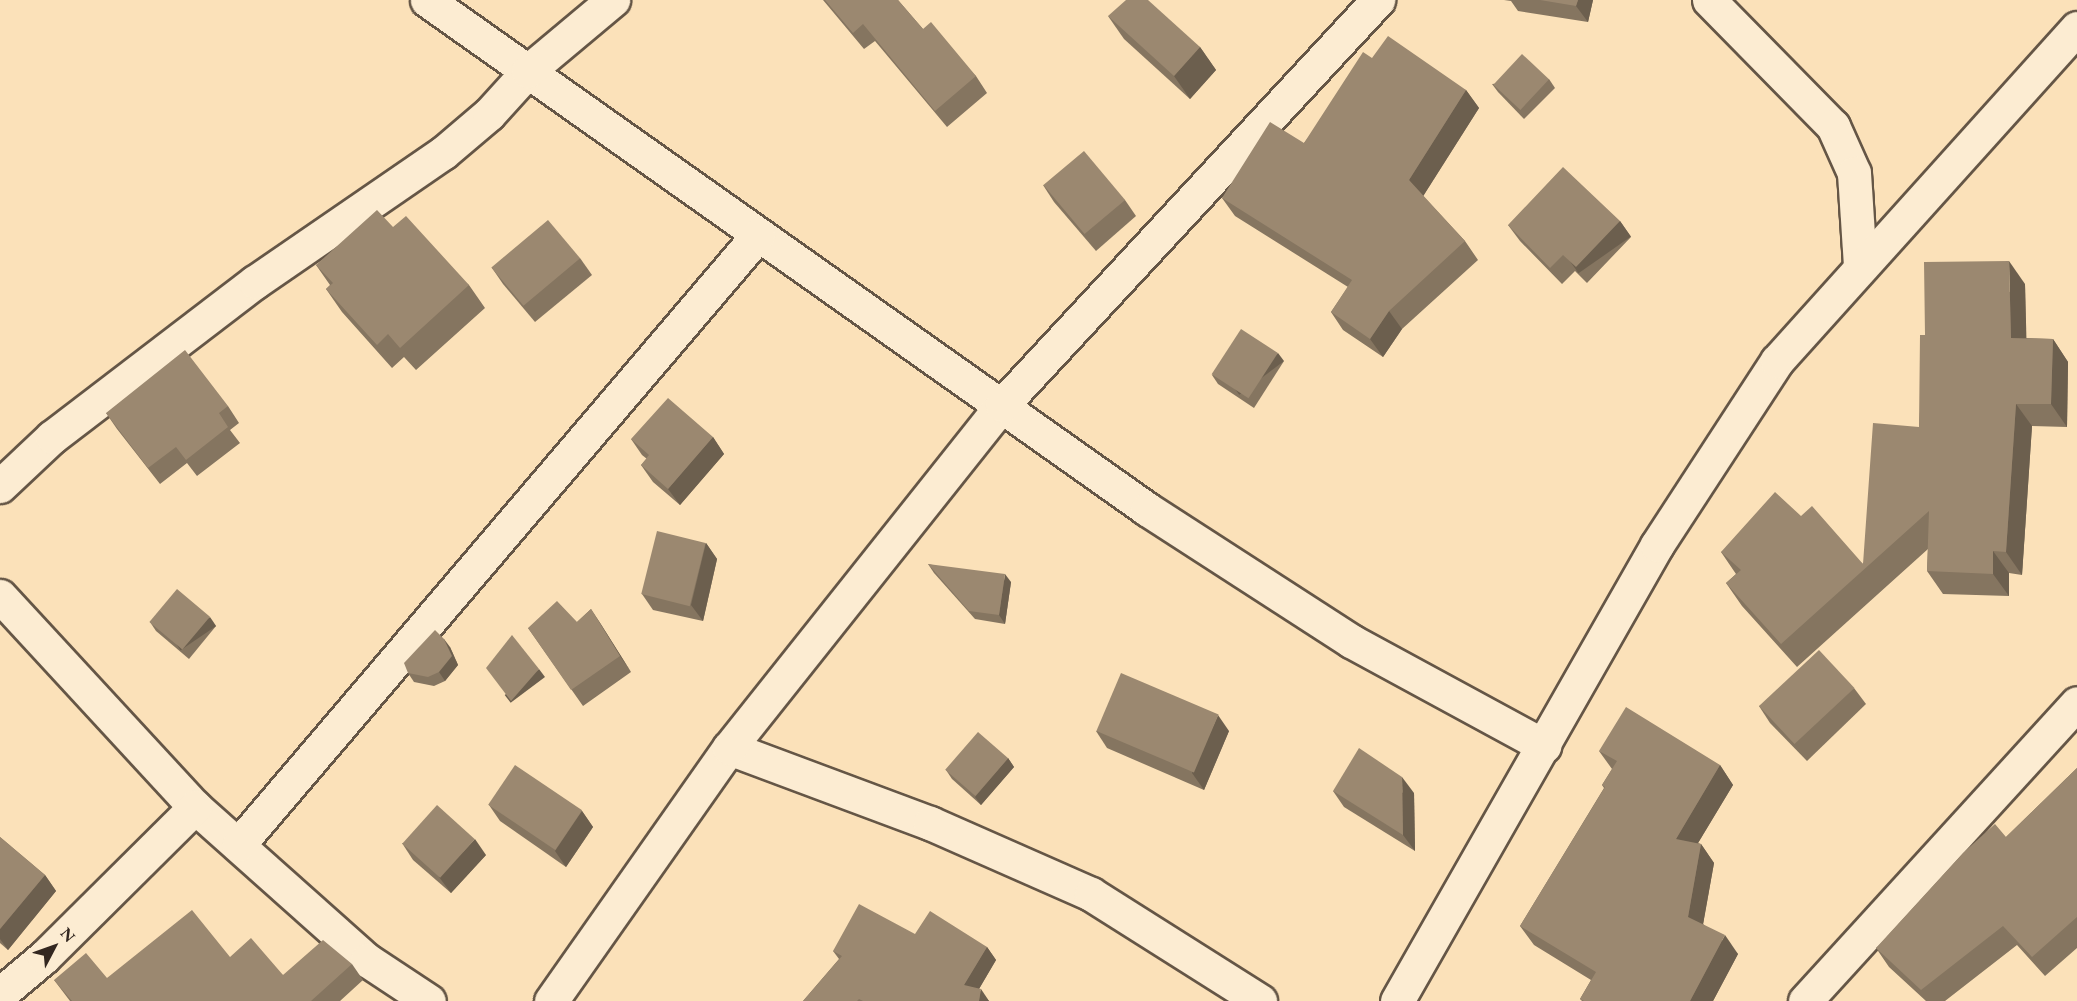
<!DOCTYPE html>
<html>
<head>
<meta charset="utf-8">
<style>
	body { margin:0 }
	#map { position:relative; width:2077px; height:1001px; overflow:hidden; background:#fbe1b9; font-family:"EB Garamond",serif }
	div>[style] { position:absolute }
	.roads { filter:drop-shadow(2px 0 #655646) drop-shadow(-2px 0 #655646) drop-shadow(0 2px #655646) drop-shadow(0 -2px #655646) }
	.minor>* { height:33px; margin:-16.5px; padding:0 16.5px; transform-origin:16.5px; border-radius:16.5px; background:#fcecd2 }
	.wall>* { inset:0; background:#857560 }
	.shaded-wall>* { inset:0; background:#6c5f4e; transform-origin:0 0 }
	.building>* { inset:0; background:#9b8870; transform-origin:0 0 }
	span { translate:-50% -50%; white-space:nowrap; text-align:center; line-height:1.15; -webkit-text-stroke:4.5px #fcecd2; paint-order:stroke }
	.north { position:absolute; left:24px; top:917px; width:60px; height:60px; -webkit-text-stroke:4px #fcecd2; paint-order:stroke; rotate:49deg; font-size:16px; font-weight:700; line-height:24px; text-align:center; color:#332720 }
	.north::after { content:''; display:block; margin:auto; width:21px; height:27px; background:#332720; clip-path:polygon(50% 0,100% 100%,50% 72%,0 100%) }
</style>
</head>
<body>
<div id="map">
	<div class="roads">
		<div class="minor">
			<i style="left:427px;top:0;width:882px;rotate:35.26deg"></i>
			<i style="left:1147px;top:509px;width:243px;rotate:32.9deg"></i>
			<i style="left:1351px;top:641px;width:220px;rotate:28.5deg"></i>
			<i style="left:1709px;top:0;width:177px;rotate:45.5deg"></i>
			<i style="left:1833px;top:126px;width:51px;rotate:65.9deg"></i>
			<i style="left:1854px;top:173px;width:93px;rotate:86.3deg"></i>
			<i style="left:0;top:486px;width:71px;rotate:-43.3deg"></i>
			<i style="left:52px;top:437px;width:255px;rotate:-37.4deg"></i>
			<i style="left:255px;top:282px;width:228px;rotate:-34.5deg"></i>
			<i style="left:443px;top:153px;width:60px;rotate:-40.3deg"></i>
			<i style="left:489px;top:114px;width:58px;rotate:-47.8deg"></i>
			<i style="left:528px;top:71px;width:111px;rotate:-39.9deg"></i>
			<i style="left:0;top:596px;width:287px;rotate:47.3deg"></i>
			<i style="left:195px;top:807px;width:230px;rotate:41.7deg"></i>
			<i style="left:367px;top:960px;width:74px;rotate:33.5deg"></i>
			<i style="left:729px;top:748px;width:215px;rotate:20.5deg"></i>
			<i style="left:930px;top:823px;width:176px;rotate:23.8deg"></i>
			<i style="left:1091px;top:894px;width:200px;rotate:32.3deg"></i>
			<i style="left:239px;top:844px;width:800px;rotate:-49.56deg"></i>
			<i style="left:0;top:994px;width:57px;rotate:-40.1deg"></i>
			<i style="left:44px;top:957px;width:213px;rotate:-44.8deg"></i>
			<i style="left:551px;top:1001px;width:309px;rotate:-54.9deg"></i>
			<i style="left:729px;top:748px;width:438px;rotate:-51.5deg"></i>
			<i style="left:1002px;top:405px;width:553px;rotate:-47.13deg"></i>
			<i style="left:1397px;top:1001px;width:525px;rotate:-60.31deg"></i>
			<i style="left:1657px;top:545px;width:220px;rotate:-56.9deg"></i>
			<i style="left:1777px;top:361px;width:448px;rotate:-48deg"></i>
			<i style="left:1805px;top:1001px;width:403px;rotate:-47.6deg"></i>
		</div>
	</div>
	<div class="wall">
		<i style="clip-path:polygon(823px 0,898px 0,923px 29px,976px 76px,987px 93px,947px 127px,875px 41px,864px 49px)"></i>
		<i style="clip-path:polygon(1504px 0,1593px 0,1588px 22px,1518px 11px,1511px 1px)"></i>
		<i style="clip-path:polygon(1108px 16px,1200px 47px,1216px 70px,1190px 99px,1124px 39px)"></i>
		<i style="clip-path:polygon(1372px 58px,1466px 90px,1479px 108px,1423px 196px,1465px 241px,1478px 260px,1402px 329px,1383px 357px,1343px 330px,1331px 312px,1348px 287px,1235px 216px,1222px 198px,1304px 143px)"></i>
		<i style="clip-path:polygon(1549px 79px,1555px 88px,1524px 119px,1498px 92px,1492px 84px)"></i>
		<i style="clip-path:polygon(1043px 185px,1125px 200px,1136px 216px,1096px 251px,1054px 202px)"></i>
		<i style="clip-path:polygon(1620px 221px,1631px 237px,1587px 283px,1575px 271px,1562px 284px,1520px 241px,1508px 225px)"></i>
		<i style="clip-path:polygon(393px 227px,469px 285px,485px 308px,416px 370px,404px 357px,392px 368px,342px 312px,326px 289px,330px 285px,316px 265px)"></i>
		<i style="clip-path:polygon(580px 258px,592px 275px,535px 322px,503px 284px,492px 268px)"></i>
		<i style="clip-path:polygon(2025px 284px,2026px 338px,2053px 339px,2068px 362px,2067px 427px,2032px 426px,2022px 575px,2009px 573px,2009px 596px,1943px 594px,1927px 571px,1928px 549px,1797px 667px,1742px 606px,1726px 583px,1736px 574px,1721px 552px,1801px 516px,1863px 564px,1919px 427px,1925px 335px)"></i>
		<i style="clip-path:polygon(1284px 361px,1254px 408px,1218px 384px,1212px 375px)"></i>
		<i style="clip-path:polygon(228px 406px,239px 423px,230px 430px,240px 443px,197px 476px,187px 463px,160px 484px,117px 429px,106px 413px)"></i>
		<i style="clip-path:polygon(713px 437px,724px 454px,680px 505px,653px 482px,641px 465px,647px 459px,642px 455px,631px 439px)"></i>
		<i style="clip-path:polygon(706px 543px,717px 559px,703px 621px,653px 610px,642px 594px)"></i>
		<i style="clip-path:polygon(928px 564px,1011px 582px,1005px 624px,975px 619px,934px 573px)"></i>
		<i style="clip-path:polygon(591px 609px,602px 626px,631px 672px,583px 706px,528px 628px,577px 622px)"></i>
		<i style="clip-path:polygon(150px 622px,216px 626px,189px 659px,156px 631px)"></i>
		<i style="clip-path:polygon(450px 647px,458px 665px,445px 681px,434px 686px,414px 682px,408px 673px)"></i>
		<i style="clip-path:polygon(1854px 688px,1866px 704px,1807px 761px,1770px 723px,1759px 706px)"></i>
		<i style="clip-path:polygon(1096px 731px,1229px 731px,1204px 790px,1107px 748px)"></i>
		<i style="clip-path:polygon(1599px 751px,1720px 765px,1733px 785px,1698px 843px,1701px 844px,1714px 863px,1703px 924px,1738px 954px,1713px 1001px,1582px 1001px,1580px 999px,1591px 980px,1534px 945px,1520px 926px,1604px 788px,1602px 785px,1612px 769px)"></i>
		<i style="clip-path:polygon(1008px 758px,1014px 767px,981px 805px,952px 779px,946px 770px)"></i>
		<i style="clip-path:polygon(2077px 768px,2077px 948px,2045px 976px,2017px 945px,1945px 1001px,1926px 1001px,1889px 967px,1876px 948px,2006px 837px)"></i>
		<i style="clip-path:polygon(1333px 791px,1414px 793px,1415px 851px,1344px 807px)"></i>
		<i style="clip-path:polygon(489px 805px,582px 811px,593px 827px,566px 867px,500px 821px)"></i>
		<i style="clip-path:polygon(0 837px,45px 875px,56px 891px,8px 950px,0 943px)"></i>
		<i style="clip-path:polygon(402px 843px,486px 855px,451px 893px,413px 860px)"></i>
		<i style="clip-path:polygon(915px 934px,987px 947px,996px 960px,979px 989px,989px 1001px,803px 1001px,839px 959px,833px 951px)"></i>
		<i style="clip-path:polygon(230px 957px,283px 975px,352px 964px,363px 980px,340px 1001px,70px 1001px,54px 980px,107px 978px)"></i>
	</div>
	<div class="shaded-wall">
		<i style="clip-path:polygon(1578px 0,1593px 0,1588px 22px,1576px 6px)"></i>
		<i style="clip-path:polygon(1200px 47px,1216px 70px,1190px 99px,1174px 76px)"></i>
		<i style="clip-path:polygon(1466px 90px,1479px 108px,1422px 198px,1409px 180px)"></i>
		<i style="left:1620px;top:221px;width:19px;height:64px;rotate:55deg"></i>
		<i style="clip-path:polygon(2009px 261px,2025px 284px,2027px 360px,2011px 338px)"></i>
		<i style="clip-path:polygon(1389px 311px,1402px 329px,1383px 357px,1370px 339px)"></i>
		<i style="clip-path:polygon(2053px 339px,2068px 362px,2067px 427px,2051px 404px)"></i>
		<i style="left:1278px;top:353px;width:10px;height:56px;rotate:53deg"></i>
		<i style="clip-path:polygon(2016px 404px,2032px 426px,2022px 575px,2006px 552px)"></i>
		<i style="clip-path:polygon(713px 437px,724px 454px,680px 505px,668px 489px)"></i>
		<i style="clip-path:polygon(706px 543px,717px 559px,703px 621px,691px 605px)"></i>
		<i style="clip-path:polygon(1993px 551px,2009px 573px,2009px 596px,1993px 574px)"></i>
		<i style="clip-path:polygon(1005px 574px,1011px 582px,1005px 624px,999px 615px)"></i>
		<i style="clip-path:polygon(591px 609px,602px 626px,631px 672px,620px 656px)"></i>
		<i style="left:210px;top:617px;width:11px;height:43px;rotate:56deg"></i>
		<i style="clip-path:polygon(444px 639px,450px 647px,458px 665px,445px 681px,439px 672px)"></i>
		<i style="left:539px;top:669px;width:10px;height:43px;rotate:53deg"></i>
		<i style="clip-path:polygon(1218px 715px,1229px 731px,1204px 790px,1192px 773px)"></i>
		<i style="clip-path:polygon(1008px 758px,1014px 767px,981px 805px,975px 797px)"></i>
		<i style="clip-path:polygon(1720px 765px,1733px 785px,1689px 858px,1676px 839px)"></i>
		<i style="clip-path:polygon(1402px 777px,1414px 793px,1415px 851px,1403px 835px)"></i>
		<i style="clip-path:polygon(582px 811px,593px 827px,566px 867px,555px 851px)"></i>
		<i style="clip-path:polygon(475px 839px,486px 855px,451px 893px,439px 877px)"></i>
		<i style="clip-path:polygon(1701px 844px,1714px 863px,1701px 936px,1688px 917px)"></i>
		<i style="clip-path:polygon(45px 875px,56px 891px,8px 950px,0 939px,0 929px)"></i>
		<i style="clip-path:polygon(1725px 935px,1738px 954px,1713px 1001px,1690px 1001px)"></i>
		<i style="clip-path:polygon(987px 947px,996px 960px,973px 999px,964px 985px)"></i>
		<i style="clip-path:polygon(981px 989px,989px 1001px,979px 1001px)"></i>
	</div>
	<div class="building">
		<i style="clip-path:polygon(825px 0,898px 0,923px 29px,931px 22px,976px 76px,935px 111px,863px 24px,853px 33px)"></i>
		<i style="clip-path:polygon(1126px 0,1148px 0,1200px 47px,1174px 76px,1108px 16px)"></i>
		<i style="clip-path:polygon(1540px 0,1578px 0,1576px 6px)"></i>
		<i style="clip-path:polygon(1388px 36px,1466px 90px,1409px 180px,1465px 241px,1389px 311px,1370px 339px,1331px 312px,1352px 280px,1222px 198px,1270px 122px,1304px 143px,1363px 52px,1372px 58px)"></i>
		<i style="left:1522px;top:54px;width:37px;height:42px;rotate:43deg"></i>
		<i style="left:1084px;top:151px;width:64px;height:53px;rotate:50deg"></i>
		<i style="clip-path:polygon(1563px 167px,1620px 221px,1576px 267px,1563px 255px,1550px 268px,1508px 225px)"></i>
		<i style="clip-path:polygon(377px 210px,393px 227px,406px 216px,469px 285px,400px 348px,388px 334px,377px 345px,326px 289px,333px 283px,316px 265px)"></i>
		<i style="left:548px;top:220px;width:50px;height:74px;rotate:50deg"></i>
		<i style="clip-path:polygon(2009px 261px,2011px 338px,2053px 339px,2051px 404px,2016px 404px,2006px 552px,1993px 551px,1993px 574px,1927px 571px,1929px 511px,1781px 644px,1726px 583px,1741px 570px,1721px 552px,1775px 492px,1801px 516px,1812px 506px,1863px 564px,1873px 423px,1919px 427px,1920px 335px,1925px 335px,1924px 262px)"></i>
		<i style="left:1241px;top:329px;width:44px;height:54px;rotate:33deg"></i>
		<i style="clip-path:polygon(185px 350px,228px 406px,219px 413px,228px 427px,186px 460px,176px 447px,148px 468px,106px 413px)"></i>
		<i style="clip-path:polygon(668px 398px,713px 437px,668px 489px,641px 465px,649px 455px,631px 439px)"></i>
		<i style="left:657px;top:531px;width:50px;height:65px;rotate:14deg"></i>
		<i style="clip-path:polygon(928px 564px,1005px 574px,999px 615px,969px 611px)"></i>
		<i style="left:177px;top:589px;width:43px;height:43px;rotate:40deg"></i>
		<i style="clip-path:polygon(557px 601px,577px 622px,591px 609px,620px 656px,571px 690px,528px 628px)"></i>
		<i style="clip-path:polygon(435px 630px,444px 639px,452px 656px,439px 672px,428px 677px,408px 673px,404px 663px)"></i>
		<i style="clip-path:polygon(512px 635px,539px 669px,511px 701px,486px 668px)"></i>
		<i style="left:1819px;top:650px;width:52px;height:82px;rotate:47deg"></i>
		<i style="left:1121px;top:673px;width:106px;height:63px;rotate:23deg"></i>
		<i style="clip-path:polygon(1626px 707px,1720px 765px,1676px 839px,1701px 844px,1688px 917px,1725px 935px,1690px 1001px,1584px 1001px,1580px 999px,1596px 972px,1520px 926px,1605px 787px,1602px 785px,1617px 761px,1599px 751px)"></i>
		<i style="left:978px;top:732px;width:40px;height:50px;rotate:41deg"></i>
		<i style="clip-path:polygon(1359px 748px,1402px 777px,1403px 835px,1333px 791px)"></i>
		<i style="left:515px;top:765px;width:81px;height:48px;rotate:34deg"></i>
		<i style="clip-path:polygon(2077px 768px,2077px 917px,2032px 957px,2003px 926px,1921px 990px,1876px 948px,1963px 853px,1995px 824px,2006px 837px)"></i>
		<i style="left:437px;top:805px;width:51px;height:52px;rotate:42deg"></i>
		<i style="clip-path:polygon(0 837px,45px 875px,0 929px)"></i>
		<i style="clip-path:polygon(859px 904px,915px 934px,930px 911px,987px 947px,964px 985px,981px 989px,979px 1001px,863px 1001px,859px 999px,857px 1001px,803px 1001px,842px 956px,833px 951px)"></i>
		<i style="clip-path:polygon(192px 910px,230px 957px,251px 938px,283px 975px,323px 940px,352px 964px,311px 1001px,72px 1001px,54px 980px,86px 953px,107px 978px)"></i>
	</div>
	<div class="north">N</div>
</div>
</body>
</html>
